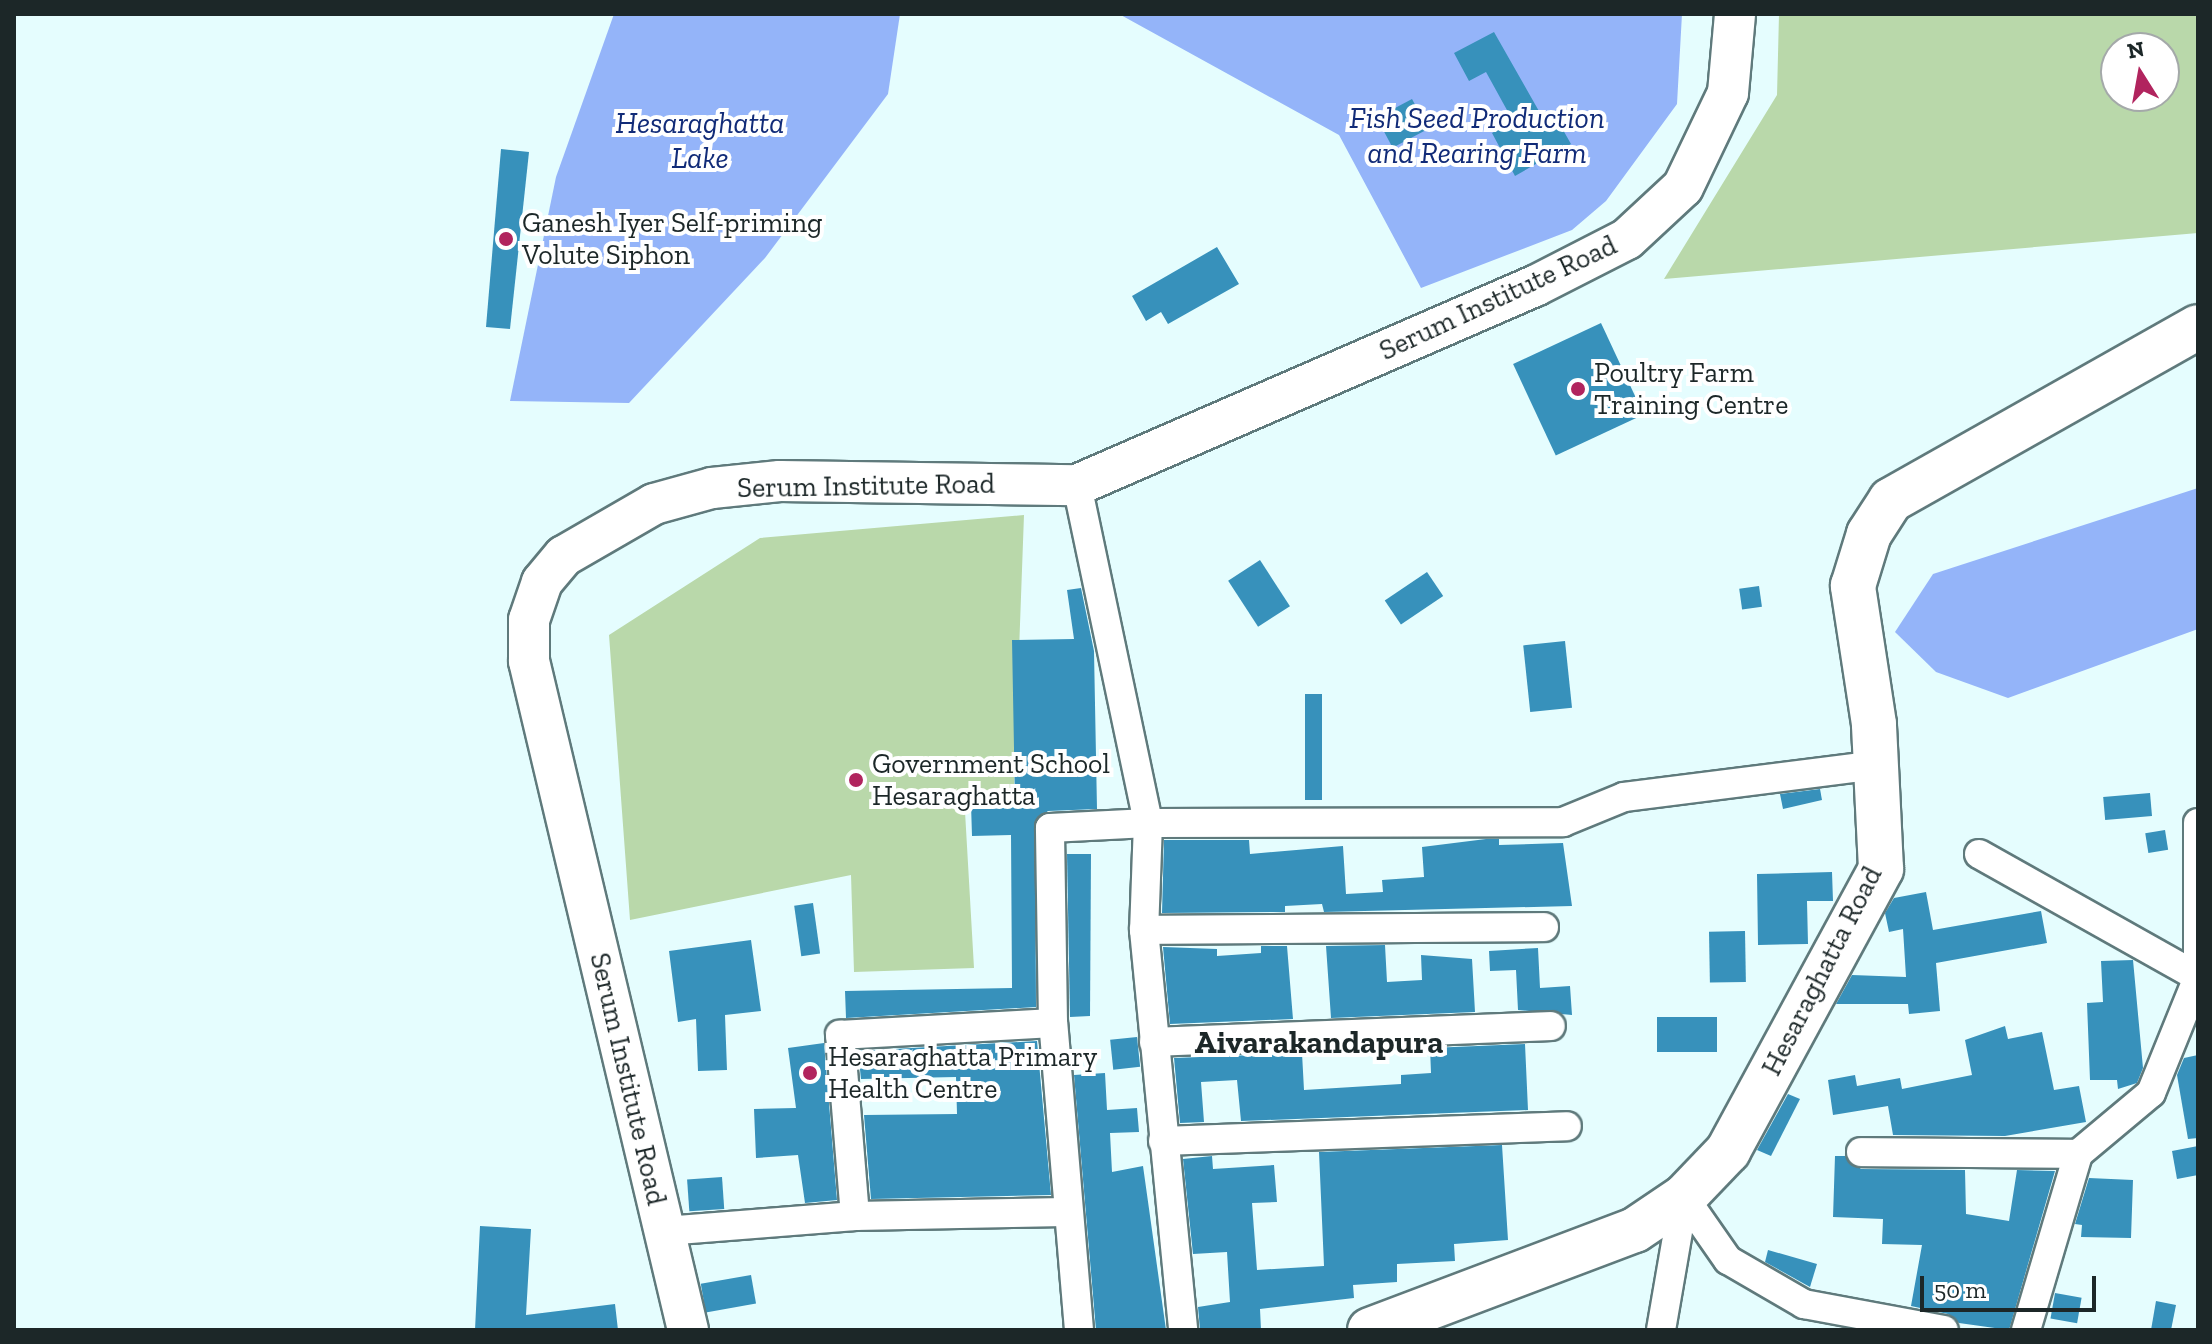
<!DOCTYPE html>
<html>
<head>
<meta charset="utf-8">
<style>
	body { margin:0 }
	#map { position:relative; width:2212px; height:1344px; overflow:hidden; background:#e5fdfe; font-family:"Zilla Slab",serif }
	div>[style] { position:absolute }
	.green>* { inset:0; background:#b9d8aa }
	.water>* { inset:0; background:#94b4f9 }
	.building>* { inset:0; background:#3791bb; transform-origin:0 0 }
	.roads { filter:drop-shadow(2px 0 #5f7a7c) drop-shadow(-2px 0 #5f7a7c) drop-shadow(0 2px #5f7a7c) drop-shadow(0 -2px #5f7a7c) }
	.street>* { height:28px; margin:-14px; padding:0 14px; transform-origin:14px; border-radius:14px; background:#fff }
	.secondary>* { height:40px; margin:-20px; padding:0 20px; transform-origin:20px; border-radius:20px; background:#fff }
	.primary>* { height:44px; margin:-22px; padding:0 22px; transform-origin:22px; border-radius:22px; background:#fff }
	.dots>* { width:22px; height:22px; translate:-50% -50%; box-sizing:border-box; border:4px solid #fff; border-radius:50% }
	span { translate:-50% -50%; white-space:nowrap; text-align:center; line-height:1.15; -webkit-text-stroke:8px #fff; paint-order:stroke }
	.poi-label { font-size:28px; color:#1c2728 }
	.left { translate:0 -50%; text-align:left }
	.street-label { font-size:28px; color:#1c2728 }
	.water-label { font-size:30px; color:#112b78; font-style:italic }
	.quarter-label { font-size:32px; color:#1c2728; font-weight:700 }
	.frame { position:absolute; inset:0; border:16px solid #1c2728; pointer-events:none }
	.north { position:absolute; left:2100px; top:32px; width:80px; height:80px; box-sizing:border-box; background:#fff; border:2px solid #a4a9a9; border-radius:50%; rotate:349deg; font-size:22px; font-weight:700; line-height:32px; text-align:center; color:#1c2728 }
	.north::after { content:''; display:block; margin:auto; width:28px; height:36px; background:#b1245e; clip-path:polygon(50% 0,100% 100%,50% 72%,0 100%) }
	.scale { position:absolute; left:1920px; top:1276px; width:176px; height:36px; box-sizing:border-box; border:4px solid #1c2728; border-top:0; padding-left:10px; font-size:24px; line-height:28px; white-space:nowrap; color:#1c2728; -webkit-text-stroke:6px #fff; paint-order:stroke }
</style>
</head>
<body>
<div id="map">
	<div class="green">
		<i style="clip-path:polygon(evenodd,1779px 14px,2198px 14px,2198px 233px,1664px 279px,1777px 95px,1779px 14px,2116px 48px,2164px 48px,2164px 96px,2116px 96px,2116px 48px)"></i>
		<i style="clip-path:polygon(1024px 515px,1014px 788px,964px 794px,974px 968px,854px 972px,851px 875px,630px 920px,609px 635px,760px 538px)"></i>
	</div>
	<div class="water">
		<i style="clip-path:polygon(614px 14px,900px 14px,888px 94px,765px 258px,629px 403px,510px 401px,556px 177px)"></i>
		<i style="clip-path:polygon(1119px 14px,1682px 14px,1677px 104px,1606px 201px,1572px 230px,1421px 288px,1339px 135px)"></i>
		<i style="clip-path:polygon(2198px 488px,2198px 629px,2008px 698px,1936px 672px,1895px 632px,1933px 574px)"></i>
	</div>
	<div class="building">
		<i style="clip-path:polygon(1494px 32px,1544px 120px,1554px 114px,1571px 144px,1515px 176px,1492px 133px,1513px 121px,1486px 72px,1469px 81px,1454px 53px)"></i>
		<i style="left:1412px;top:99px;width:34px;height:40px;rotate:62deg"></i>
		<i style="clip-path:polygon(501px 149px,529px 152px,510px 329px,486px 327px)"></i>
		<i style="clip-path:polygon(1217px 247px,1239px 284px,1168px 324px,1161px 312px,1146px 321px,1132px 296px)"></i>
		<i style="left:1601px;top:323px;width:101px;height:97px;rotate:65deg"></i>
		<i style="left:1260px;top:560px;width:55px;height:38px;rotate:57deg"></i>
		<i style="left:1427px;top:572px;width:29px;height:51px;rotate:56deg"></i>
		<i style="left:1759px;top:586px;width:21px;height:20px;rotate:82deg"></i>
		<i style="clip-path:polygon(1081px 588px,1094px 651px,1097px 809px,1048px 811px,1035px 821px,1036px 1007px,846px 1018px,845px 991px,1012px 988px,1011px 835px,972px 836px,971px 804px,1015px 803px,1012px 640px,1074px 639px,1067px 590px)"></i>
		<i style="left:1565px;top:641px;width:67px;height:42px;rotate:84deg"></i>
		<i style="left:1305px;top:694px;width:17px;height:106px"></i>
		<i style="clip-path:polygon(1820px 789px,1822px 800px,1783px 809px,1780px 794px)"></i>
		<i style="left:2150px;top:793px;width:23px;height:47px;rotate:85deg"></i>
		<i style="left:2165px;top:830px;width:20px;height:20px;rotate:81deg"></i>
		<i style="clip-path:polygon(1486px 839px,1499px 839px,1499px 845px,1563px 843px,1572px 906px,1324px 912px,1322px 904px,1285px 906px,1285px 912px,1162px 913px,1164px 840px,1249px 840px,1250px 854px,1343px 846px,1346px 894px,1383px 892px,1382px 880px,1424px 877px,1422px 847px)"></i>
		<i style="clip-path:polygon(1067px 854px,1091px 854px,1090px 1016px,1070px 1017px)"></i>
		<i style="clip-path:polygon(1832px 872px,1833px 901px,1807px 901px,1808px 944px,1758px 945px,1757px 874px)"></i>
		<i style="clip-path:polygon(1926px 892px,1933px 930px,2041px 911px,2047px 943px,1936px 963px,1940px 1011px,1909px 1014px,1908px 1004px,1836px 1004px,1852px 975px,1906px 977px,1903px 929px,1889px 932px,1885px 913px,1894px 898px)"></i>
		<i style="left:813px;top:903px;width:51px;height:19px;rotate:82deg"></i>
		<i style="left:1745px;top:931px;width:51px;height:36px;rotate:89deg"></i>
		<i style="clip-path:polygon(751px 940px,761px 1011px,725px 1015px,727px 1070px,698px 1071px,696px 1019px,678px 1022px,669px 951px)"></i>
		<i style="clip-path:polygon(1385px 945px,1387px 982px,1422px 980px,1421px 955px,1472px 959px,1475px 1012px,1331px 1018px,1326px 946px)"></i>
		<i style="clip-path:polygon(1261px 946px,1287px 946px,1293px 1019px,1170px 1024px,1163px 947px,1217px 949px,1217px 956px,1261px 953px)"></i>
		<i style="clip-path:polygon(1538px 948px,1540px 988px,1570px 986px,1572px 1015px,1518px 1010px,1516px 970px,1490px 971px,1489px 951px)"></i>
		<i style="clip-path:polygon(2133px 960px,2143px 1068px,2137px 1083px,2118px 1089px,2117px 1080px,2090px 1080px,2087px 1003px,2103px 1002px,2101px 961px)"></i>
		<i style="left:1717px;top:1017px;width:35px;height:60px;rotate:90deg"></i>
		<i style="clip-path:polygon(2005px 1026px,2008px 1039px,2042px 1032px,2054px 1090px,2079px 1086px,2086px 1122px,2005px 1136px,1893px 1135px,1888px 1106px,1833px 1115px,1828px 1080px,1855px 1075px,1857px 1086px,1900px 1078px,1902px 1089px,1972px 1075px,1965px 1040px)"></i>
		<i style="left:1137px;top:1037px;width:30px;height:27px;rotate:84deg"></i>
		<i style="clip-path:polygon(1037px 1041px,1051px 1195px,871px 1199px,864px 1115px,957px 1114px,956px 1077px,861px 1079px,858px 1051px)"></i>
		<i style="clip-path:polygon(824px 1043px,837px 1200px,805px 1203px,798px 1155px,756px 1158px,754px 1109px,796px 1108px,788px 1048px)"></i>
		<i style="clip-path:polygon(1525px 1044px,1528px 1110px,1241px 1121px,1237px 1080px,1201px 1082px,1204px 1122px,1180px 1123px,1174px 1058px,1302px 1053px,1304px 1090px,1401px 1084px,1401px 1075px,1431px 1073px,1430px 1048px)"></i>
		<i style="clip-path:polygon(2198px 1055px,2198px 1138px,2188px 1139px,2177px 1075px,2184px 1058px)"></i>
		<i style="clip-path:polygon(1105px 1073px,1107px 1110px,1137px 1108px,1139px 1132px,1110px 1133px,1112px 1172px,1143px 1166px,1166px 1330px,1096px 1330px,1074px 1075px)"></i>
		<i style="clip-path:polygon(1788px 1094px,1800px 1099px,1771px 1156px,1757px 1150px)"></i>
		<i style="clip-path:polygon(1502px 1145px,1508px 1240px,1454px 1244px,1455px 1261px,1397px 1264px,1397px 1282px,1353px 1285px,1354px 1298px,1260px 1309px,1261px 1330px,1200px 1330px,1198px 1307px,1230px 1302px,1227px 1252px,1193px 1254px,1183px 1159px,1212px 1156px,1213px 1169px,1274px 1165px,1277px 1202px,1252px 1203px,1257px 1270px,1324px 1266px,1319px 1152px)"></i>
		<i style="clip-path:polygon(2198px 1146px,2198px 1175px,2177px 1179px,2172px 1151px)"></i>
		<i style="clip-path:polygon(1835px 1156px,1845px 1156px,1861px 1169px,1965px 1170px,1966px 1214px,2009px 1221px,2017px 1170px,2055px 1171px,2009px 1330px,1959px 1323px,1948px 1314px,1911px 1306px,1922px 1245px,1882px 1244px,1883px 1219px,1833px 1217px)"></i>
		<i style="left:722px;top:1177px;width:32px;height:35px;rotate:86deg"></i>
		<i style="clip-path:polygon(2089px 1178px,2133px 1180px,2131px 1238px,2081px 1237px,2082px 1225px,2075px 1224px)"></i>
		<i style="clip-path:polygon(480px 1226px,531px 1229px,526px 1315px,615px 1304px,618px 1330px,475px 1330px)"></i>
		<i style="clip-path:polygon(1768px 1250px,1817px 1264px,1810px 1287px,1765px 1262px)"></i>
		<i style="left:751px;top:1275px;width:29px;height:51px;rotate:80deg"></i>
		<i style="left:2055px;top:1293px;width:27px;height:26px;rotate:10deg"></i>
		<i style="clip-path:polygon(2156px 1301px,2176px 1305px,2171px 1330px,2151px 1330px)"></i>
	</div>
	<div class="roads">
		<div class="street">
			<i style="left:1077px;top:485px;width:345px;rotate:78.1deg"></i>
			<i style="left:1148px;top:823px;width:107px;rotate:92.1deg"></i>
			<i style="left:1144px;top:930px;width:402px;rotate:84.4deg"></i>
			<i style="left:2198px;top:823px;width:138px;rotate:90deg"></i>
			<i style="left:1979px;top:854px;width:251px;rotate:29.3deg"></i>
			<i style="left:1144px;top:930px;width:400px;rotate:-0.4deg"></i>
			<i style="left:1154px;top:1042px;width:397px;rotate:-2.3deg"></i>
			<i style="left:1163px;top:1141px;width:404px;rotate:-2.1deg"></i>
			<i style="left:1861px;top:1152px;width:217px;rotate:0.5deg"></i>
			<i style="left:1684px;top:1197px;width:77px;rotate:55.1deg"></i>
			<i style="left:1728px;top:1260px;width:88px;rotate:30.1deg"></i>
			<i style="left:1804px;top:1304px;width:142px;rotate:10.5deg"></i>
			<i style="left:855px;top:1216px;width:182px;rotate:-94.7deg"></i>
			<i style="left:840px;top:1035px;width:213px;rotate:-3.2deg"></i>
			<i style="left:665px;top:1231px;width:191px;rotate:-4.5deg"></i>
			<i style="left:855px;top:1216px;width:210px;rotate:-1.1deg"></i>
			<i style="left:1079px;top:1330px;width:308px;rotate:-94.8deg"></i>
			<i style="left:1053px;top:1023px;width:195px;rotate:-90.9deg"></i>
			<i style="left:1050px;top:828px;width:98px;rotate:-2.9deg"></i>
			<i style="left:1148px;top:823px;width:415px;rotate:-0.1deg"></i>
			<i style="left:1563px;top:822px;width:66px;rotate:-22.3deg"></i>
			<i style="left:1624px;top:797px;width:254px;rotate:-7.2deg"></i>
			<i style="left:1661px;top:1330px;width:135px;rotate:-80.2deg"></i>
			<i style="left:2026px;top:1330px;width:184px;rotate:-73.5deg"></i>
			<i style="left:2078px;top:1154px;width:95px;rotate:-39.9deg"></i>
			<i style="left:2151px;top:1093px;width:125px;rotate:-67.9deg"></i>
		</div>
		<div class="secondary">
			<i style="left:688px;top:1330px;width:688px;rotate:-103.37deg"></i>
			<i style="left:529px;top:661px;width:41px;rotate:-90deg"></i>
			<i style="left:529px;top:620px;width:40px;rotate:-71.1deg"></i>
			<i style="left:542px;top:582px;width:34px;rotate:-50deg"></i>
			<i style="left:564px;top:556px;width:104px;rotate:-30deg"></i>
			<i style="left:654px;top:504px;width:60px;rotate:-15.4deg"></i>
			<i style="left:712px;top:488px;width:68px;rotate:-5.9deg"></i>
			<i style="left:780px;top:481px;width:297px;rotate:0.8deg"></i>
			<i style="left:1077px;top:485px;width:499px;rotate:-23.5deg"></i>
			<i style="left:1535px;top:286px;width:103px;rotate:-27.1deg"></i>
			<i style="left:1627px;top:239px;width:76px;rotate:-42.9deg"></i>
			<i style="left:1683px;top:187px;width:104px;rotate:-64.4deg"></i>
			<i style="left:1728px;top:93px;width:79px;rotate:-84.9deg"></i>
		</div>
		<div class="primary">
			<i style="left:1370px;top:1330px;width:283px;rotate:-20.7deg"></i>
			<i style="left:1635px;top:1230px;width:59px;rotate:-34deg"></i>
			<i style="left:1684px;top:1197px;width:64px;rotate:-46.3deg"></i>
			<i style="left:1728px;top:1151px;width:321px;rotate:-61.5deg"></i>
			<i style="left:1881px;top:869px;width:145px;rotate:-92.8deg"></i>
			<i style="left:1874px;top:724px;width:140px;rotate:-98.7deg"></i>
			<i style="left:1853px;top:586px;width:54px;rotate:-72.9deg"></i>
			<i style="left:1869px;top:534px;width:40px;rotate:-57.1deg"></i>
			<i style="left:1891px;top:500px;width:352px;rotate:-29.4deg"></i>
		</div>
	</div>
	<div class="dots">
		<i style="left:506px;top:239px;background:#b1245e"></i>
		<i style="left:1578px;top:389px;background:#b1245e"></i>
		<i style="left:856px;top:780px;background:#b1245e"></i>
		<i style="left:810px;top:1073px;background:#b1245e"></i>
	</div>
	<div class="poi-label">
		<span class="left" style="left:522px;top:239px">Ganesh Iyer Self-priming<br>Volute Siphon</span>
		<span class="left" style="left:1594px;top:389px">Poultry Farm<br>Training Centre</span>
		<span class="left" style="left:872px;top:780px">Government School<br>Hesaraghatta</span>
		<span class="left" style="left:828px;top:1073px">Hesaraghatta Primary<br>Health Centre</span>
	</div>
	<div class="street-label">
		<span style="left:1498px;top:298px;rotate:-25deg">Serum Institute Road</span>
		<span style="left:866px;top:486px;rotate:-1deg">Serum Institute Road</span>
		<span style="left:1822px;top:971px;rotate:-63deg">Hesaraghatta Road</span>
		<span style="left:628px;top:1079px;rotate:77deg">Serum Institute Road</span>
	</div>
	<div class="water-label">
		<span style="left:1477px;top:135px">Fish Seed Production<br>and Rearing Farm</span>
		<span style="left:700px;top:140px">Hesaraghatta<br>Lake</span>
	</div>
	<div class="quarter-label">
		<span style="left:1319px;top:1042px">Aivarakandapura</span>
	</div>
	<div class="frame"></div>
	<div class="north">N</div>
	<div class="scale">50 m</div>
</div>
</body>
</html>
